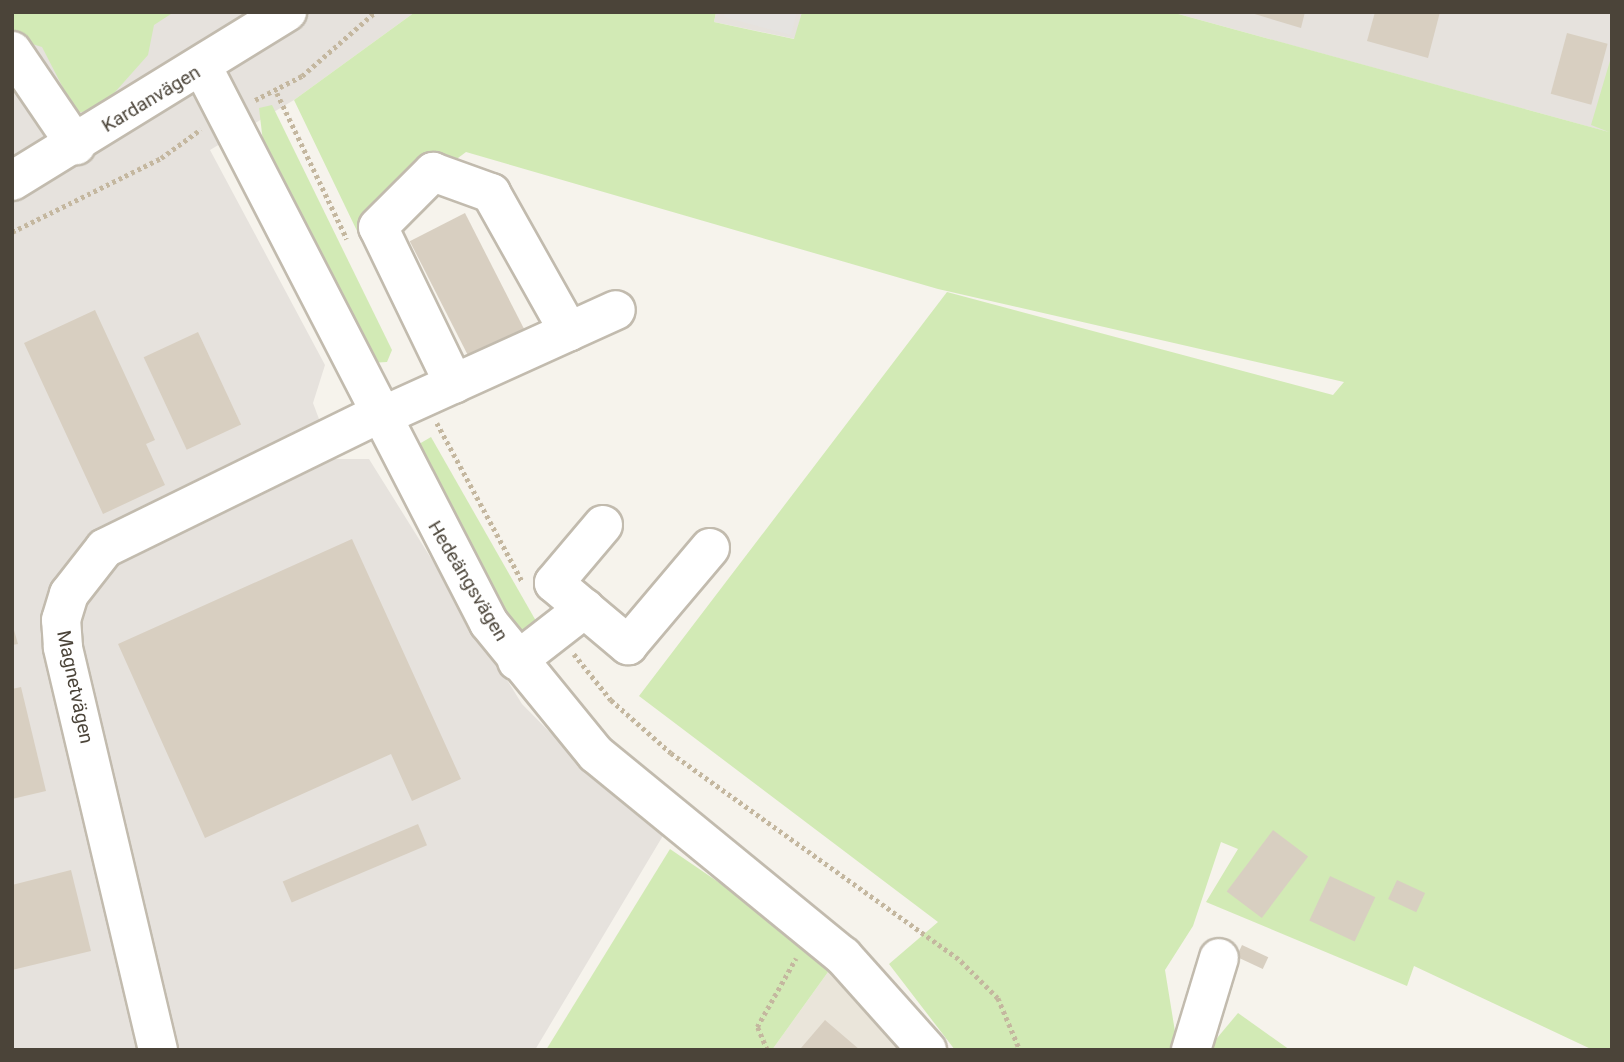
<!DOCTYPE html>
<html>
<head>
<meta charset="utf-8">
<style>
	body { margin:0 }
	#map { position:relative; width:1624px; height:1062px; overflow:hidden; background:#f6f3ec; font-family:Roboto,sans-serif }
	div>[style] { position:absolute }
	.residential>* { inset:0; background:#eae5da }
	.industrial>* { inset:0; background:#e6e2dd }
	.green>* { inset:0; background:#d2eab5 }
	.parking>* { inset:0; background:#e5e3e0 }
	.building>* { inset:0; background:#d8cfc1; transform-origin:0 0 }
	.path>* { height:4.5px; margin-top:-2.25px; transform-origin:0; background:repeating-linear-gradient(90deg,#c4b79f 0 3.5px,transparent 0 7px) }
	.roads { filter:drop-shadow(2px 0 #c2bbae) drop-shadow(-2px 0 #c2bbae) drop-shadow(0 2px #c2bbae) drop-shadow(0 -2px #c2bbae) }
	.minor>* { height:38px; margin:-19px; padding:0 19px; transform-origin:19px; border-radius:19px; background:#fff }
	span { translate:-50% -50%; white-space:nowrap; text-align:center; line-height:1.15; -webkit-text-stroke:6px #fff; paint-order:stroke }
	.street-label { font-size:19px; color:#4b4439 }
	.frame { position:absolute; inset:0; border:14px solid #4b4439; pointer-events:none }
</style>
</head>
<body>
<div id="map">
	<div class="residential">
		<i style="clip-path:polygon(828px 972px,875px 1000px,902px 1050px,772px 1050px)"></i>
	</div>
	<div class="industrial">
		<i style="clip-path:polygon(12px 12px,415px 12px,294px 100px,210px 150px,325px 365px,313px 403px,334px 459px,369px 459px,522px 704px,596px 779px,664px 834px,535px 1050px,12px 1050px)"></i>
		<i style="clip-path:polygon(716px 12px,802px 12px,795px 39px,714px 22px)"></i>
		<i style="clip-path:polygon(1171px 12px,1612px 12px,1612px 133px)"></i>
	</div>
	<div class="green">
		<i style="clip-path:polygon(12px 12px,174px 12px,154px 25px,148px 55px,100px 109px,76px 113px,42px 47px,12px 38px)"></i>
		<i style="clip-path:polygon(415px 12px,716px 12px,714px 22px,794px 39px,802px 12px,1171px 12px,1609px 132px,1591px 125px,1612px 54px,1612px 1050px,1593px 1050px,1414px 966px,1407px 986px,1206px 902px,1238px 849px,1221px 842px,1193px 926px,1165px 970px,1178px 1050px,955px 1050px,889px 964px,938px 922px,639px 696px,947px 292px,1333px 395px,1344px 382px,938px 289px,466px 152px,358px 233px,294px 100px)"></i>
		<i style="clip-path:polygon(272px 105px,392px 350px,387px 362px,370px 363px,263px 142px,259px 108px)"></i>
		<i style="clip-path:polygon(431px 437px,540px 628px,520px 641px,414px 447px)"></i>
		<i style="clip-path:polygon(670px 849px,777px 922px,828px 972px,772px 1050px,546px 1050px)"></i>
		<i style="clip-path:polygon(1238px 1013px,1290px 1050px,1207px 1050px)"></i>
	</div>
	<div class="parking">
		<i style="clip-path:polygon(725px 12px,797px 12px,791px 35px,724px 17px)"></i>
	</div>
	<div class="building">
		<i style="clip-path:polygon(1248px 12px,1305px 12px,1301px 28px)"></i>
		<i style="clip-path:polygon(1375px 12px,1440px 12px,1428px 58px,1367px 41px)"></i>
		<i style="left:1567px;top:33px;width:42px;height:63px;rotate:15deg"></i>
		<i style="left:465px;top:213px;width:137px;height:62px;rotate:63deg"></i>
		<i style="clip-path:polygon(95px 310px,155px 440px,146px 444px,165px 485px,103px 514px,24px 343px)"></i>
		<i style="left:198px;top:332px;width:102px;height:60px;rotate:65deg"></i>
		<i style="clip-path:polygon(352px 539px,461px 779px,412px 801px,391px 754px,205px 838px,118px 644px)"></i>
		<i style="clip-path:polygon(12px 623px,18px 644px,12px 645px)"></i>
		<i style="clip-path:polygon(21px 687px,46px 791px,12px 799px,12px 689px)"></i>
		<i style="left:418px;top:824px;width:23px;height:147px;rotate:67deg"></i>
		<i style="left:1273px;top:830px;width:44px;height:77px;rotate:37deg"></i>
		<i style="clip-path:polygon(71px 870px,91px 951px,12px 970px,12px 885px)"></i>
		<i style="left:1330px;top:876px;width:50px;height:49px;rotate:25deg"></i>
		<i style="left:1397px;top:880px;width:31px;height:21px;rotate:25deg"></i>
		<i style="left:1242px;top:945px;width:29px;height:13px;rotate:25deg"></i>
		<i style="clip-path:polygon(825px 1020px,860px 1050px,801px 1048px)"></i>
	</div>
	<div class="path">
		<i style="left:277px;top:93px;width:162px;rotate:64.4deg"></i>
		<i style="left:255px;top:100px;width:53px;rotate:-27.1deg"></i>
		<i style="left:302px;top:76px;width:97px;rotate:-41.2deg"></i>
		<i style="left:12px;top:232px;width:166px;rotate:-26.4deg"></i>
		<i style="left:161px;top:158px;width:49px;rotate:-35.9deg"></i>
		<i style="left:437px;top:423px;width:179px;rotate:61.7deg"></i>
		<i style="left:574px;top:654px;width:59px;rotate:51.2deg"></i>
		<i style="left:611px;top:700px;width:80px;rotate:41.5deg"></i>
		<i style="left:671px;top:753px;width:357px;rotate:35.6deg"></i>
		<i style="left:961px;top:961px;width:52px;rotate:45deg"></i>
		<i style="left:998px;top:998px;width:56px;rotate:67.1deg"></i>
		<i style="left:767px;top:1050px;width:25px;rotate:-113deg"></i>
		<i style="left:757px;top:1027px;width:79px;rotate:-60.5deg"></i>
	</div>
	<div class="roads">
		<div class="minor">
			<i style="left:12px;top:51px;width:114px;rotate:55.8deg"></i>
			<i style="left:203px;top:68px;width:624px;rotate:62.74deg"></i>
			<i style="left:489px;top:623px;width:169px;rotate:50.8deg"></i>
			<i style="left:596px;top:754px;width:319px;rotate:39.3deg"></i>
			<i style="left:843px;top:956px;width:126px;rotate:48.2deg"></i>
			<i style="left:12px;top:181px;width:323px;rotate:-31.6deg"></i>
			<i style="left:454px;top:384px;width:174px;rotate:-115.8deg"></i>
			<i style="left:378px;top:227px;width:78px;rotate:-45deg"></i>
			<i style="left:433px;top:172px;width:62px;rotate:19.9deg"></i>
			<i style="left:491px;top:193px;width:159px;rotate:60.7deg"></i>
			<i style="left:378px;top:418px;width:261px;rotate:-24.4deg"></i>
			<i style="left:603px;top:525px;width:76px;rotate:130.2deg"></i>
			<i style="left:554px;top:583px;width:97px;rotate:40deg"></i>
			<i style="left:628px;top:645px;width:127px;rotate:-49.8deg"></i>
			<i style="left:517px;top:661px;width:86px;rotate:-37.9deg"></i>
			<i style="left:158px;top:1050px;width:414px;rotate:-103.3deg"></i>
			<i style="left:63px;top:647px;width:27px;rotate:-94deg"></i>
			<i style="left:61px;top:620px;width:27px;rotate:-73deg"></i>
			<i style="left:69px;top:594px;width:58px;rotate:-52deg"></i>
			<i style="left:105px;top:548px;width:302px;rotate:-26.1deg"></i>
			<i style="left:1191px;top:1050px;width:96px;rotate:-73.1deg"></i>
		</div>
	</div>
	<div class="street-label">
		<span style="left:151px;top:99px;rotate:-31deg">Kardanvägen</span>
		<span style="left:468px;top:581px;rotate:59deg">Hedeängsvägen</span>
		<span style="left:75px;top:687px;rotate:78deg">Magnetvägen</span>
	</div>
	<div class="frame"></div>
</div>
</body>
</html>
